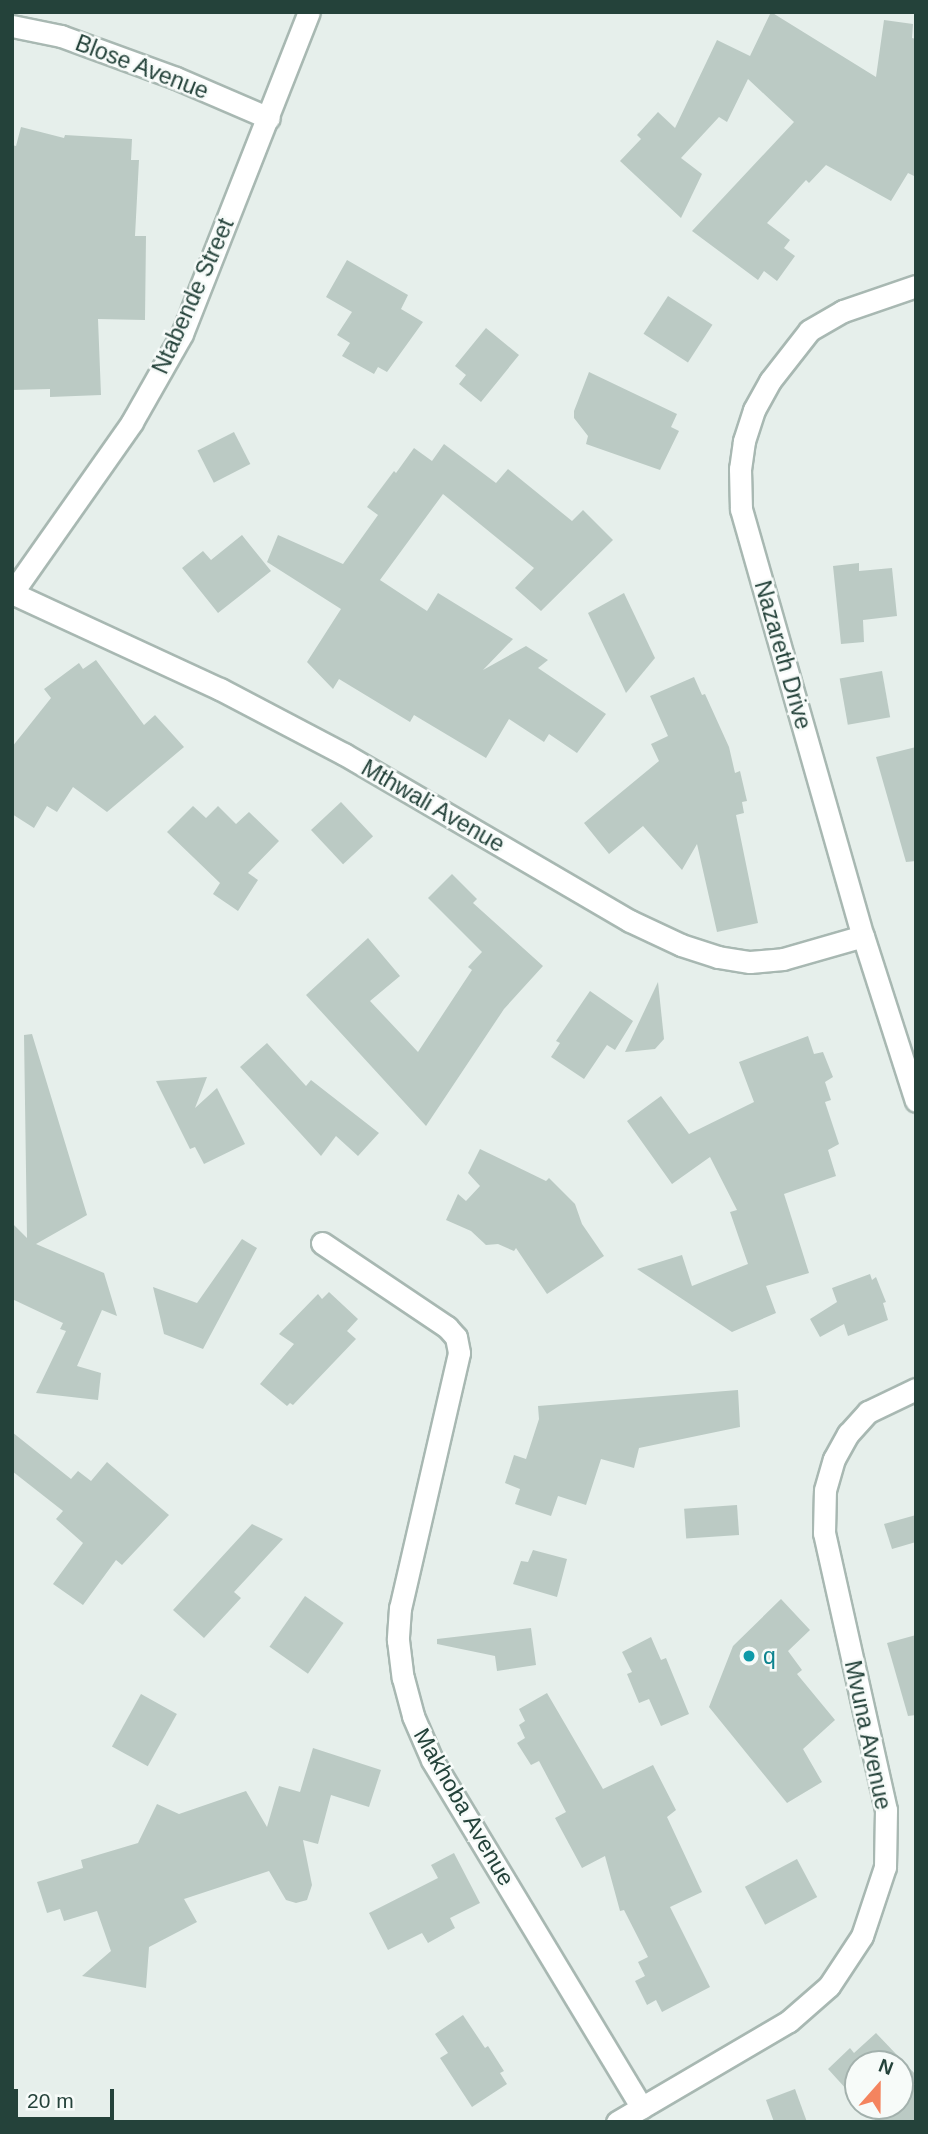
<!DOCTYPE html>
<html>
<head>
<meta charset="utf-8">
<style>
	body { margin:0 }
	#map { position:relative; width:928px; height:2134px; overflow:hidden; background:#e6efeb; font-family:Helvetica,sans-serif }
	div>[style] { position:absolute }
	.building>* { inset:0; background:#bbcac4; transform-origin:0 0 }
	.roads { filter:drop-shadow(2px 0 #a8b8b2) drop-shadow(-2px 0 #a8b8b2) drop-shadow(0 2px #a8b8b2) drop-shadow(0 -2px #a8b8b2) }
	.minor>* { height:21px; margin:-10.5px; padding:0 10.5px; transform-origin:10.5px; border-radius:10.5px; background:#fff }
	.dots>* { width:19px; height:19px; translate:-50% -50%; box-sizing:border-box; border:4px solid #f7fbf9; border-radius:50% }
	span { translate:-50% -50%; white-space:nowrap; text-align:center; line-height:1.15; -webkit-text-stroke:5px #f7fbf9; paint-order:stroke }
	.street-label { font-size:23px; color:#24423a }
	.culture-label { font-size:23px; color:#0d838f }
	.left { translate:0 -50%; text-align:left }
	.frame { position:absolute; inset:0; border:14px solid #24423a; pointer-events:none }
	.north { position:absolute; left:844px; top:2050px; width:70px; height:70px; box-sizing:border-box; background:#f7fbf9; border:2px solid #a3b1ad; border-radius:50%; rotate:21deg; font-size:19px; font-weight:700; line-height:28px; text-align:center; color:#24423a }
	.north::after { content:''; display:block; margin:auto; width:24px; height:32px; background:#f4845f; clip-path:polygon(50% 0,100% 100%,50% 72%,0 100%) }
	.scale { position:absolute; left:14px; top:2089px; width:100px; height:32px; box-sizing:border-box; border:4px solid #24423a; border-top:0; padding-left:9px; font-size:21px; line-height:24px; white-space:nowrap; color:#24423a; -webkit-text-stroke:5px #f7fbf9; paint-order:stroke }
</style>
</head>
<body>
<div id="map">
	<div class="building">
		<i style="clip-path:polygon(771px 12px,876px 77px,884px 20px,913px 24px,912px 38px,916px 39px,916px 177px,908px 173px,891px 201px,826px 165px,809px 183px,806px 180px,767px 223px,790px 240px,784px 248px,795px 256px,777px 281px,764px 271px,758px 280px,692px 231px,794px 122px,748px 79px,727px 122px,719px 117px,681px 158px,702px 174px,681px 218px,620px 161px,641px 139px,637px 135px,658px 112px,675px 128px,717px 40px,750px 56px)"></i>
		<i style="clip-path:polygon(21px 127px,64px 138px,65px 135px,132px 139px,131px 160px,139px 160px,135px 236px,146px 236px,145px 320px,98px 319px,101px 395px,50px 397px,50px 389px,12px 390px,12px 145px,16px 146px)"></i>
		<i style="clip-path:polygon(347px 260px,408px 295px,401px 309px,423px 322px,387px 372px,378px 367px,374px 374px,342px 356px,350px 343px,337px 335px,352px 312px,326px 297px)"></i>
		<i style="left:668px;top:296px;width:53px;height:45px;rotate:33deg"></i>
		<i style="clip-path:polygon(486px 328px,519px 355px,481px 402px,459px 384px,466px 375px,455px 366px)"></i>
		<i style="clip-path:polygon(589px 372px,677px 414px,671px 427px,679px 431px,660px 470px,586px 444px,588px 436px,574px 418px,574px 411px)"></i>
		<i style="left:234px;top:432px;width:36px;height:41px;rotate:63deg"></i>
		<i style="clip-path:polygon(444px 444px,496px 483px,508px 469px,572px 521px,583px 510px,613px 540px,541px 611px,515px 588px,534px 568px,443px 494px,380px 580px,427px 611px,438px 593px,513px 639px,483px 670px,526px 646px,548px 660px,538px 668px,606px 714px,577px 753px,549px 734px,544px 742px,509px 719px,486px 758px,414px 715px,410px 722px,339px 679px,333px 689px,307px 662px,341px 609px,267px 562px,278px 535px,343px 564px,378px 515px,367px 507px,394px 471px,396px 473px,414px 448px,432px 461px)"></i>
		<i style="clip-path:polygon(242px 535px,271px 571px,218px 613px,182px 568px,203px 551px,211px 560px)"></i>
		<i style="clip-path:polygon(859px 563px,859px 571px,892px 568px,897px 616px,863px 620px,864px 642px,841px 644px,833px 566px)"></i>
		<i style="clip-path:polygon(624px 593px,655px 658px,626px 693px,588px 613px)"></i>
		<i style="clip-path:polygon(96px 660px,144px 725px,155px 715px,184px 747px,107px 812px,73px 787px,57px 812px,47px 806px,34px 828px,12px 814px,12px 747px,51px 698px,44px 689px,79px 663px,83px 669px)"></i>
		<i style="left:882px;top:671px;width:47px;height:43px;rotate:80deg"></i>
		<i style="clip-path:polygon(694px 677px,702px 695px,705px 694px,729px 747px,735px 773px,740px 771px,747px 801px,742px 802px,744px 813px,736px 815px,758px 923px,717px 932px,697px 844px,682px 870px,643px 826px,609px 854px,584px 823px,659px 761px,651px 744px,668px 736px,650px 696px)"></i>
		<i style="clip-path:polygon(916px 747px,916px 861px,906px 862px,876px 757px)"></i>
		<i style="left:341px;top:802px;width:47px;height:41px;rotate:47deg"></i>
		<i style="clip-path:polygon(193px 806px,206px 818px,218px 806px,236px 824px,249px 812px,279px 841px,248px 873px,258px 880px,238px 911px,213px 894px,220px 883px,167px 832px)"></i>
		<i style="clip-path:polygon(452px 874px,477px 899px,473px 903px,543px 966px,504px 1009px,426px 1126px,306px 995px,368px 938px,400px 976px,370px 1001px,418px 1052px,472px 970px,468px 967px,482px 952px,428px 898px)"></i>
		<i style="clip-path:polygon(658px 982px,664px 1039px,655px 1049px,625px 1052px)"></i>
		<i style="clip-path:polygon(590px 991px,633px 1021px,615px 1050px,607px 1045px,584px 1079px,551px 1057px,560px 1043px,556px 1041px)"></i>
		<i style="clip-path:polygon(32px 1034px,87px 1215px,36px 1244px,104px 1273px,117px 1316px,102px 1310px,77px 1366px,101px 1373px,98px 1400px,36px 1393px,66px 1331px,60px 1329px,63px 1323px,12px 1299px,12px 1223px,27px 1238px,24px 1035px)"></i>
		<i style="clip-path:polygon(808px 1036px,814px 1054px,823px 1052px,833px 1077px,825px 1082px,831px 1100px,825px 1102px,839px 1144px,828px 1150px,836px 1176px,784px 1194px,809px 1273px,766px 1286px,776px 1313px,732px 1332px,637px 1269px,682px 1255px,692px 1286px,748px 1264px,730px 1212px,737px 1210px,710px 1157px,672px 1184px,627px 1121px,661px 1096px,689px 1134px,754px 1102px,739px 1062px)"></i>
		<i style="clip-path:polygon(267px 1043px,306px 1086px,311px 1080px,379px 1133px,358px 1156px,336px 1136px,321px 1156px,240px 1067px)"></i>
		<i style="clip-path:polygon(207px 1077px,195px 1108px,217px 1088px,245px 1144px,204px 1164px,195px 1147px,190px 1149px,156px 1081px)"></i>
		<i style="clip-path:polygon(480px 1149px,546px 1181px,549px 1178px,575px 1204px,582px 1224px,604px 1256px,547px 1294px,516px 1248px,514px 1251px,498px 1244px,486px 1245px,471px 1231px,446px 1220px,458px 1194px,466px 1201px,480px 1186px,468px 1173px)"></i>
		<i style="clip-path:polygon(242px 1239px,257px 1248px,203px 1349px,164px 1334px,153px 1287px,197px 1303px)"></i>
		<i style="clip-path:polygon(870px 1274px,872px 1280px,876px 1277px,886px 1302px,883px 1303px,888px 1320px,848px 1336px,844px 1324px,820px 1337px,810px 1319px,837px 1302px,832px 1288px)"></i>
		<i style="clip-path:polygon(329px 1292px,358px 1319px,347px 1331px,356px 1339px,293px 1405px,290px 1403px,287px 1406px,260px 1384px,294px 1344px,279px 1334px,318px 1294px,322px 1299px)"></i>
		<i style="clip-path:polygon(738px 1390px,740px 1427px,639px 1448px,634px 1468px,601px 1459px,586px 1505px,558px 1496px,551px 1516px,515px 1504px,520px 1489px,505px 1483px,514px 1455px,526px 1459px,539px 1419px,538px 1406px)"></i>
		<i style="clip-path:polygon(12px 1432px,71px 1479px,78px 1471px,91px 1481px,107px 1462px,169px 1515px,122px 1565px,116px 1560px,83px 1605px,53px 1584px,83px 1543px,56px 1519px,63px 1511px,12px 1471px)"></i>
		<i style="left:737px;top:1505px;width:30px;height:53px;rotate:86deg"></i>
		<i style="clip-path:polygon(916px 1515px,916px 1542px,892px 1549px,884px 1524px)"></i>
		<i style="clip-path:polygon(252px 1524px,283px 1539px,234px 1592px,241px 1598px,204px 1638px,173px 1610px)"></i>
		<i style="clip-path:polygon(533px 1550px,567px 1559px,557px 1597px,513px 1584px,521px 1561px,528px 1562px)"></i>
		<i style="left:305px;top:1596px;width:47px;height:62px;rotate:35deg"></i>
		<i style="clip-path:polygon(781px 1599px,810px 1630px,788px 1651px,802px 1670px,797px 1674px,835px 1720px,803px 1749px,822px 1782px,787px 1803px,709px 1707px,733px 1646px)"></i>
		<i style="clip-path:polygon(531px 1628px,536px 1665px,497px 1671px,495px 1656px,437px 1644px,437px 1639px)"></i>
		<i style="clip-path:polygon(916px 1635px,916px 1715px,908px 1716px,887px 1643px)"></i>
		<i style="clip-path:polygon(651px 1637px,661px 1660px,666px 1658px,689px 1714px,661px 1726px,649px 1699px,639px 1703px,627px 1674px,632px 1672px,622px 1652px)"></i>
		<i style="clip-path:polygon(547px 1693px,603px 1789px,653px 1765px,676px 1810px,667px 1817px,702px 1892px,670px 1907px,710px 1987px,662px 2012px,656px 2000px,647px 2005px,635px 1981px,645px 1976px,638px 1962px,648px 1957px,624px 1910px,620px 1911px,605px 1856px,582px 1868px,555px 1818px,566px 1812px,539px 1761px,531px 1765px,517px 1743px,525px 1738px,519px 1725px,525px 1721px,519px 1709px)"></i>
		<i style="left:141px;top:1694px;width:41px;height:60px;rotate:29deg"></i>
		<i style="clip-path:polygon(313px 1748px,381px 1770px,369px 1807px,331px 1795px,318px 1844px,303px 1840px,312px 1885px,307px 1900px,296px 1903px,286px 1900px,269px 1871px,184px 1899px,197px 1922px,149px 1947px,146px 1988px,82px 1976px,111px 1951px,97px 1911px,64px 1921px,60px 1909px,47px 1913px,37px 1882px,83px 1868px,81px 1860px,138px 1843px,157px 1804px,179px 1814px,246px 1791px,267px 1827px,279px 1786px,300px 1792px)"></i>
		<i style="clip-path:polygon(454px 1853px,480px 1903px,450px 1918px,455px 1928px,428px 1943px,422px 1933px,388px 1950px,369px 1913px,438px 1878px,431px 1865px)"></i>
		<i style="left:797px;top:1859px;width:43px;height:59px;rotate:62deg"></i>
		<i style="clip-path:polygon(463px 2015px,485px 2048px,488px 2046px,504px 2071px,500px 2073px,507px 2084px,472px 2107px,440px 2058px,448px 2053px,435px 2034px)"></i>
		<i style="clip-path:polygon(876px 2033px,916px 2075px,916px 2122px,877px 2122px,862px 2106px,900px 2106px,900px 2064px,858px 2064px,858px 2102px,828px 2069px,850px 2048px,854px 2053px)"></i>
		<i style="clip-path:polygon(795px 2089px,807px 2122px,774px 2122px,766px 2100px)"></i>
	</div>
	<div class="roads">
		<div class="minor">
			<i style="left:12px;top:26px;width:50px;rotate:11.5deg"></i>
			<i style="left:61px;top:36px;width:122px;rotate:20.1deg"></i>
			<i style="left:176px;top:78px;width:101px;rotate:23.3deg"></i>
			<i style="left:916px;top:286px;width:77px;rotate:161.1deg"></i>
			<i style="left:843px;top:311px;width:39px;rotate:150deg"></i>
			<i style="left:809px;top:331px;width:63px;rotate:128deg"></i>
			<i style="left:770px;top:381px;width:33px;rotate:119deg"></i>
			<i style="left:754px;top:410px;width:33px;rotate:108deg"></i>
			<i style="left:744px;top:441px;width:28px;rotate:98deg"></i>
			<i style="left:740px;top:469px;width:40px;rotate:88.6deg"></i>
			<i style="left:741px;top:509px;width:444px;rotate:74.1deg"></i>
			<i style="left:863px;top:936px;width:173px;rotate:72.2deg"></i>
			<i style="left:12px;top:593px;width:229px;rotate:24.8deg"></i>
			<i style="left:220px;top:689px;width:140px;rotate:27.7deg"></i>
			<i style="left:344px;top:754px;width:331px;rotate:30.3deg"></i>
			<i style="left:630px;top:921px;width:56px;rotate:25.2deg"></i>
			<i style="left:681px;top:945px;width:39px;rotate:18deg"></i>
			<i style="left:718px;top:957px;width:32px;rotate:9deg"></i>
			<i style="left:750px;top:962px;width:33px;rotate:-5deg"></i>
			<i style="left:783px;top:959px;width:83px;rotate:-16deg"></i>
			<i style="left:12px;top:593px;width:209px;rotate:-54.9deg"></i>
			<i style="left:132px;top:422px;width:101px;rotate:-60.4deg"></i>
			<i style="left:182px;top:334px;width:346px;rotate:-68.5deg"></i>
			<i style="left:322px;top:1243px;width:151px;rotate:33.9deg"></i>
			<i style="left:447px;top:1327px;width:13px;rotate:48deg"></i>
			<i style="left:456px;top:1337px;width:16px;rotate:79deg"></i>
			<i style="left:459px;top:1353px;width:262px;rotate:103deg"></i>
			<i style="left:400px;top:1608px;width:32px;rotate:94deg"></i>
			<i style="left:398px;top:1640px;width:38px;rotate:83deg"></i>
			<i style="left:403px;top:1678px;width:39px;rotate:75deg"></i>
			<i style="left:413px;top:1716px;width:48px;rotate:66.6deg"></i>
			<i style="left:432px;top:1760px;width:406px;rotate:58.9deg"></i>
			<i style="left:617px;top:2122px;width:199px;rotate:-30.4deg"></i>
			<i style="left:789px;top:2021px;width:53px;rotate:-41.2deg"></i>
			<i style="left:829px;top:1986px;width:60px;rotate:-56.6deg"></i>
			<i style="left:862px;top:1936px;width:73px;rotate:-71.6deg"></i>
			<i style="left:885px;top:1867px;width:57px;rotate:-89deg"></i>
			<i style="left:886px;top:1810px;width:284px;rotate:-102.6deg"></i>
			<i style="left:824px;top:1533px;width:43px;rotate:-88.7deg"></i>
			<i style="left:825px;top:1490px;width:32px;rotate:-74deg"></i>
			<i style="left:834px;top:1459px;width:29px;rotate:-61deg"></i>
			<i style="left:848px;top:1434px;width:30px;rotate:-48deg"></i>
			<i style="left:868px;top:1412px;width:53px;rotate:-25.6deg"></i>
		</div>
	</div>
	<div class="dots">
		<i style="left:749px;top:1656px;background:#0f9aa8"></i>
	</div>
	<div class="street-label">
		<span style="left:142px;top:67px;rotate:21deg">Blose Avenue</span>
		<span style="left:193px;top:296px;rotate:-66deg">Ntabende Street</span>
		<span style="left:783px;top:655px;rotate:74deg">Nazareth Drive</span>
		<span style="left:433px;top:806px;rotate:30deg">Mthwali Avenue</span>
		<span style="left:868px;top:1735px;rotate:78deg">Mvuna Avenue</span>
		<span style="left:464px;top:1807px;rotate:60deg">Makhoba Avenue</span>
	</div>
	<div class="culture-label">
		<span class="left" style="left:763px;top:1656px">q</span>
	</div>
	<div class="frame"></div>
	<div class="north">N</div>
	<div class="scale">20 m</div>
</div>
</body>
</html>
